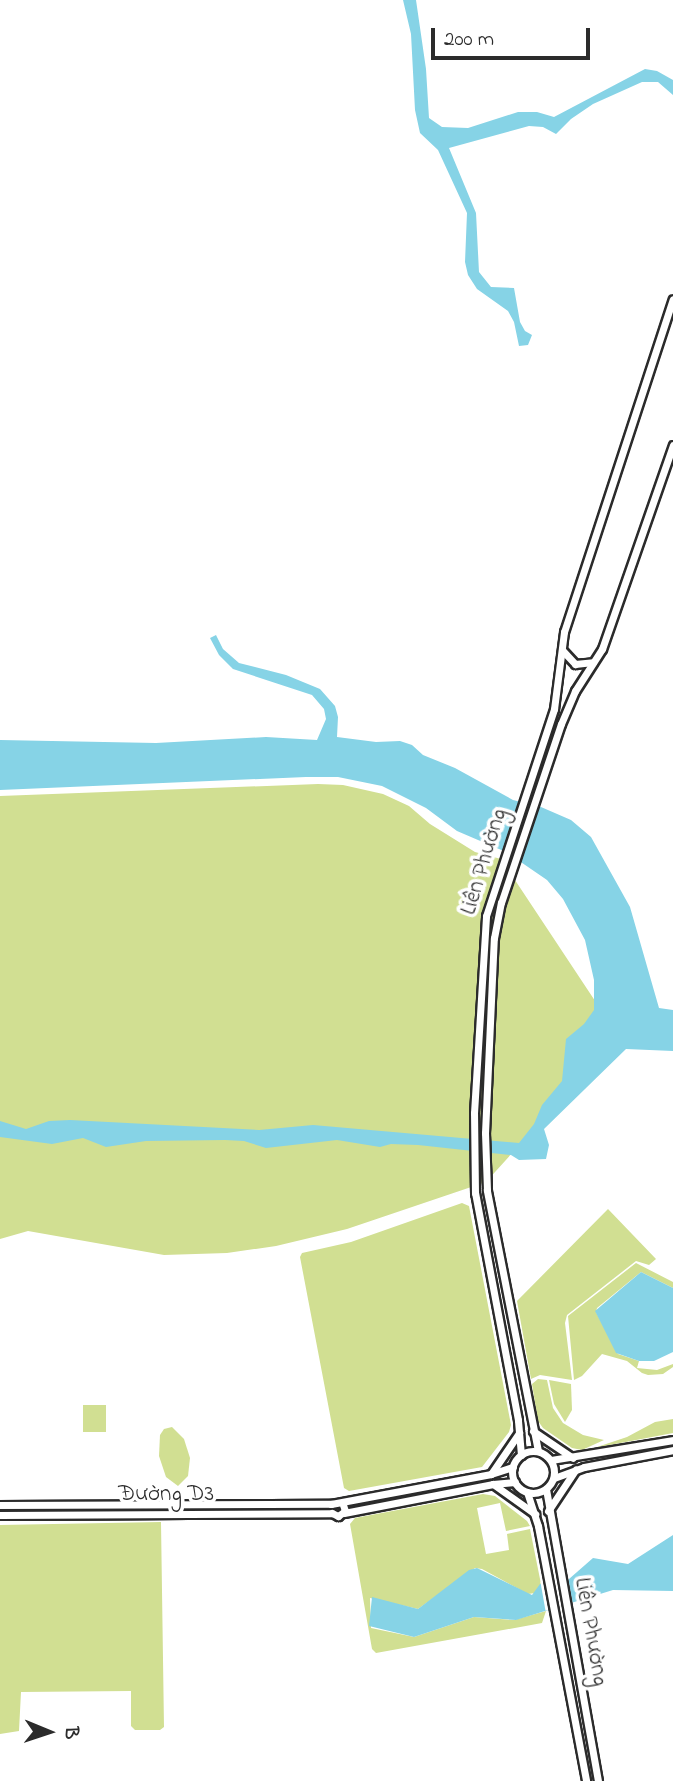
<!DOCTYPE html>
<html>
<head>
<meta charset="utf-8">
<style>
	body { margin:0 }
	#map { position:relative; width:673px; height:1781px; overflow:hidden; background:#fff; font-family:"Indie Flower",sans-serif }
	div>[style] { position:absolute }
	.green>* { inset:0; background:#d1df92; transform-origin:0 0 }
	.water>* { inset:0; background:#86d3e6 }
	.pier>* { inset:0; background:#fff; transform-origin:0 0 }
	.roads { filter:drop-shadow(2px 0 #2b2b2b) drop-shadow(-2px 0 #2b2b2b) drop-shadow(0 2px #2b2b2b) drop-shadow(0 -2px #2b2b2b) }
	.secondary>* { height:7px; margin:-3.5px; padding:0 3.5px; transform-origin:3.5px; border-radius:3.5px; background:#fff }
	.secondary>.ring { margin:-3.5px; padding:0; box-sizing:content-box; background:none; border:7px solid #fff; border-radius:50% }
	span { translate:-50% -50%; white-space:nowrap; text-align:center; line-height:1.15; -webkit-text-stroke:7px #fff; paint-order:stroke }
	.street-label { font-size:23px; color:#2b2b2b }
	.north { position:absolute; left:14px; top:1697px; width:70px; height:70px; -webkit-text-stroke:5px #fff; paint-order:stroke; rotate:92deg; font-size:19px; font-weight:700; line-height:28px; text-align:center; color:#2b2b2b }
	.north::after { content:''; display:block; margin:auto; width:24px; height:32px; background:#2b2b2b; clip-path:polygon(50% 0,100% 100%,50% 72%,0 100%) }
	.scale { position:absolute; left:431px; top:28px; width:159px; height:32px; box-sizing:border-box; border:4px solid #2b2b2b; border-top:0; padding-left:9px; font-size:21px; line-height:24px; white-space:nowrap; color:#2b2b2b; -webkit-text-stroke:5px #fff; paint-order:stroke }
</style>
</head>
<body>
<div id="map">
	<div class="green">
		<i style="clip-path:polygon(318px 784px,343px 785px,383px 794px,409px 806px,430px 824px,475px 852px,501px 859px,615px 1031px,615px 1039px,486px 1182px,347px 1229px,276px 1246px,227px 1253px,164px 1255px,28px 1231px,0 1239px,0 796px)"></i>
		<i style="clip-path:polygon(462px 1203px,469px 1206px,511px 1425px,509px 1432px,482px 1467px,349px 1491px,344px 1488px,300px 1257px,302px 1253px,351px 1242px)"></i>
		<i style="clip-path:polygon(608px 1209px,656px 1259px,649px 1265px,636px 1261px,567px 1315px,565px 1323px,572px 1380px,540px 1375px,531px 1379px,517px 1301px)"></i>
		<i style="clip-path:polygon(636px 1263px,673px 1282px,673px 1288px,641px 1272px,597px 1308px,596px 1312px,618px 1354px,639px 1361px,637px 1368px,657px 1370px,673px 1364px,673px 1367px,663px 1374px,648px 1375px,642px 1373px,627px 1361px,602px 1354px,582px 1376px,574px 1380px,568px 1316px)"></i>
		<i style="clip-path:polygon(538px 1379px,547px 1380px,553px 1408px,563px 1423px,583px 1435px,604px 1440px,582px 1450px,572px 1448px,543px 1428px,538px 1421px,532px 1384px)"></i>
		<i style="clip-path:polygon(549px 1380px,571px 1384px,572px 1410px,565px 1422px,554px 1404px)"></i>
		<i style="left:83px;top:1405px;width:23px;height:27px"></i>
		<i style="clip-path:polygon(673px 1419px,673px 1433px,594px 1448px,627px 1437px,655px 1422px)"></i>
		<i style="clip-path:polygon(172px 1427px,184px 1439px,190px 1458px,188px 1476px,178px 1486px,166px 1477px,159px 1456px,160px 1435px,164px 1429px)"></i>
		<i style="clip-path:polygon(483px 1494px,495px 1496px,527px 1521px,530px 1526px,506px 1531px,500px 1503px,477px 1508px,486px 1554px,509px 1550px,507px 1534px,530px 1529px,541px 1584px,535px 1593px,528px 1594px,482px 1569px,475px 1568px,418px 1609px,370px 1598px,371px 1628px,414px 1637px,474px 1617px,514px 1620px,546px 1611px,542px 1623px,376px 1653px,372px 1649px,350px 1524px,355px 1518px)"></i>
		<i style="clip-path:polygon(161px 1522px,164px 1727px,160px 1730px,135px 1730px,131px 1726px,131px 1691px,21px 1692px,19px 1731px,0 1734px,0 1525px)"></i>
	</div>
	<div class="water">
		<i style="clip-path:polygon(403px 0,416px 0,426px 69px,429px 118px,442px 127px,468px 128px,518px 112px,537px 112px,554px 117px,645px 69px,657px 71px,673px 80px,673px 95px,658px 82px,642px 82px,593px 104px,571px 119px,556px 134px,543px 127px,529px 126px,449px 148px,476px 213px,479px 272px,491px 287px,514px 288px,520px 322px,525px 331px,532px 335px,528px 345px,519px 346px,514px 322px,508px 311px,477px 289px,468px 275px,465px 262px,467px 213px,438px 150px,420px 133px,415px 110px,411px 34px)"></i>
		<i style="clip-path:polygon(216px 635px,223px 649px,239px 663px,286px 675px,320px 689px,335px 706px,338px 717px,337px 737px,376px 742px,400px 741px,412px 745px,423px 755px,455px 768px,513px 800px,541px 807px,571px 820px,591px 837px,630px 907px,659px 1008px,673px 1010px,673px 1051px,626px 1049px,544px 1129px,549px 1145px,546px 1159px,519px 1160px,511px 1155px,418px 1145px,391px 1144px,380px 1147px,337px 1140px,266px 1148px,244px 1141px,225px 1140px,146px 1141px,106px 1147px,83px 1138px,52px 1144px,0 1137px,0 1121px,26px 1129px,49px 1121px,70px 1120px,259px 1130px,313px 1125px,519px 1143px,534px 1124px,542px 1105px,562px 1081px,566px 1039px,584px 1024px,594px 1010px,594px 980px,585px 940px,563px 899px,547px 880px,506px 852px,457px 831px,426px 808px,382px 786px,338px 777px,306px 777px,0 790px,0 740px,156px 743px,266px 737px,317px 740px,326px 719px,324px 709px,312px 695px,233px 669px,219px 655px,210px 638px)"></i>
		<i style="clip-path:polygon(641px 1272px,673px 1288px,673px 1352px,654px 1361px,639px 1361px,616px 1353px,595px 1311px)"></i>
		<i style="clip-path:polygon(673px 1535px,673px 1591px,613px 1590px,516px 1620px,474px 1617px,414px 1637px,369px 1626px,372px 1597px,418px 1609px,469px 1570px,477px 1568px,532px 1595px,540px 1584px,569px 1579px,593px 1558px,628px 1564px)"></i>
	</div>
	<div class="pier">
		<i style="left:568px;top:1577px;width:29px;height:28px;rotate:80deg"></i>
	</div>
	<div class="roads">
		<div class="secondary">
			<i style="left:563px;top:651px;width:18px;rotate:47deg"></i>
			<i style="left:575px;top:664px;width:18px;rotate:-6deg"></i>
			<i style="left:533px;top:1431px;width:48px;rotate:34deg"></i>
			<i class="ring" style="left:512px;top:1451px;width:35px;height:35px"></i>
			<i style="left:538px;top:1451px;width:266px;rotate:-101.1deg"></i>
			<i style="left:487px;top:1190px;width:57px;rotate:-92deg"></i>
			<i style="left:485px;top:1133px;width:195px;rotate:-87.4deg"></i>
			<i style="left:494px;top:938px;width:36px;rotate:-79deg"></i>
			<i style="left:501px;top:903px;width:189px;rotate:-71.5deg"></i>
			<i style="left:561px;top:724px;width:36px;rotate:-67deg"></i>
			<i style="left:575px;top:691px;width:50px;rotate:-57.3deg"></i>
			<i style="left:602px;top:649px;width:216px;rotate:-70.8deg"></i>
			<i style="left:521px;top:1455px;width:35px;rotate:-95deg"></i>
			<i style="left:518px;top:1420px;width:231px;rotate:-100.7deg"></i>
			<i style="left:475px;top:1193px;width:80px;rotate:-90.7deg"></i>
			<i style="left:474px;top:1113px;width:197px;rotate:-86.5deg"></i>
			<i style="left:486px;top:916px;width:218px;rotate:-71.8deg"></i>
			<i style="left:554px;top:709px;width:78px;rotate:-82.6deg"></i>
			<i style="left:564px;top:632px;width:350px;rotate:-71.9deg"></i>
			<i style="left:551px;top:1460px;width:124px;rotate:-9.3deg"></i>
			<i style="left:491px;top:1474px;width:50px;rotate:-55.7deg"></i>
			<i style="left:554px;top:1478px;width:32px;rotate:-20deg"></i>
			<i style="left:584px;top:1467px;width:91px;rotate:-10.8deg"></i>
			<i style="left:493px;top:1484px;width:52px;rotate:35.5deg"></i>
			<i style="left:546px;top:1489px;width:297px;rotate:79.9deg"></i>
			<i style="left:527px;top:1492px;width:36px;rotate:72deg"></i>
			<i style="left:538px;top:1526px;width:259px;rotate:79.3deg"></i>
			<i style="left:0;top:1505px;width:331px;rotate:-0.2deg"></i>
			<i style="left:331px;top:1504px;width:163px;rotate:-10.6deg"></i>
			<i style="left:491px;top:1474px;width:23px;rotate:-18deg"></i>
			<i style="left:548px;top:1511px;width:50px;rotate:-56.3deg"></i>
			<i style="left:344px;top:1513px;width:152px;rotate:-11deg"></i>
			<i style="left:493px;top:1484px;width:22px;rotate:-5deg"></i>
			<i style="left:0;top:1515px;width:332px;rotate:-0.3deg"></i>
			<i style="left:332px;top:1513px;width:7px;rotate:27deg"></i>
			<i style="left:338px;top:1516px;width:9px;rotate:-36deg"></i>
			<i style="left:345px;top:1511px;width:9px;rotate:-108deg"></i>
		</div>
	</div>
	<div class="street-label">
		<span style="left:485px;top:862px;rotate:-73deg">Liên Phường</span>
		<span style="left:166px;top:1495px">Đường D3</span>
		<span style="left:590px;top:1632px;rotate:80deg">Liên Phường</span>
	</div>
	<div class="north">B</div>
	<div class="scale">200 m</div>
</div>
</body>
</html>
